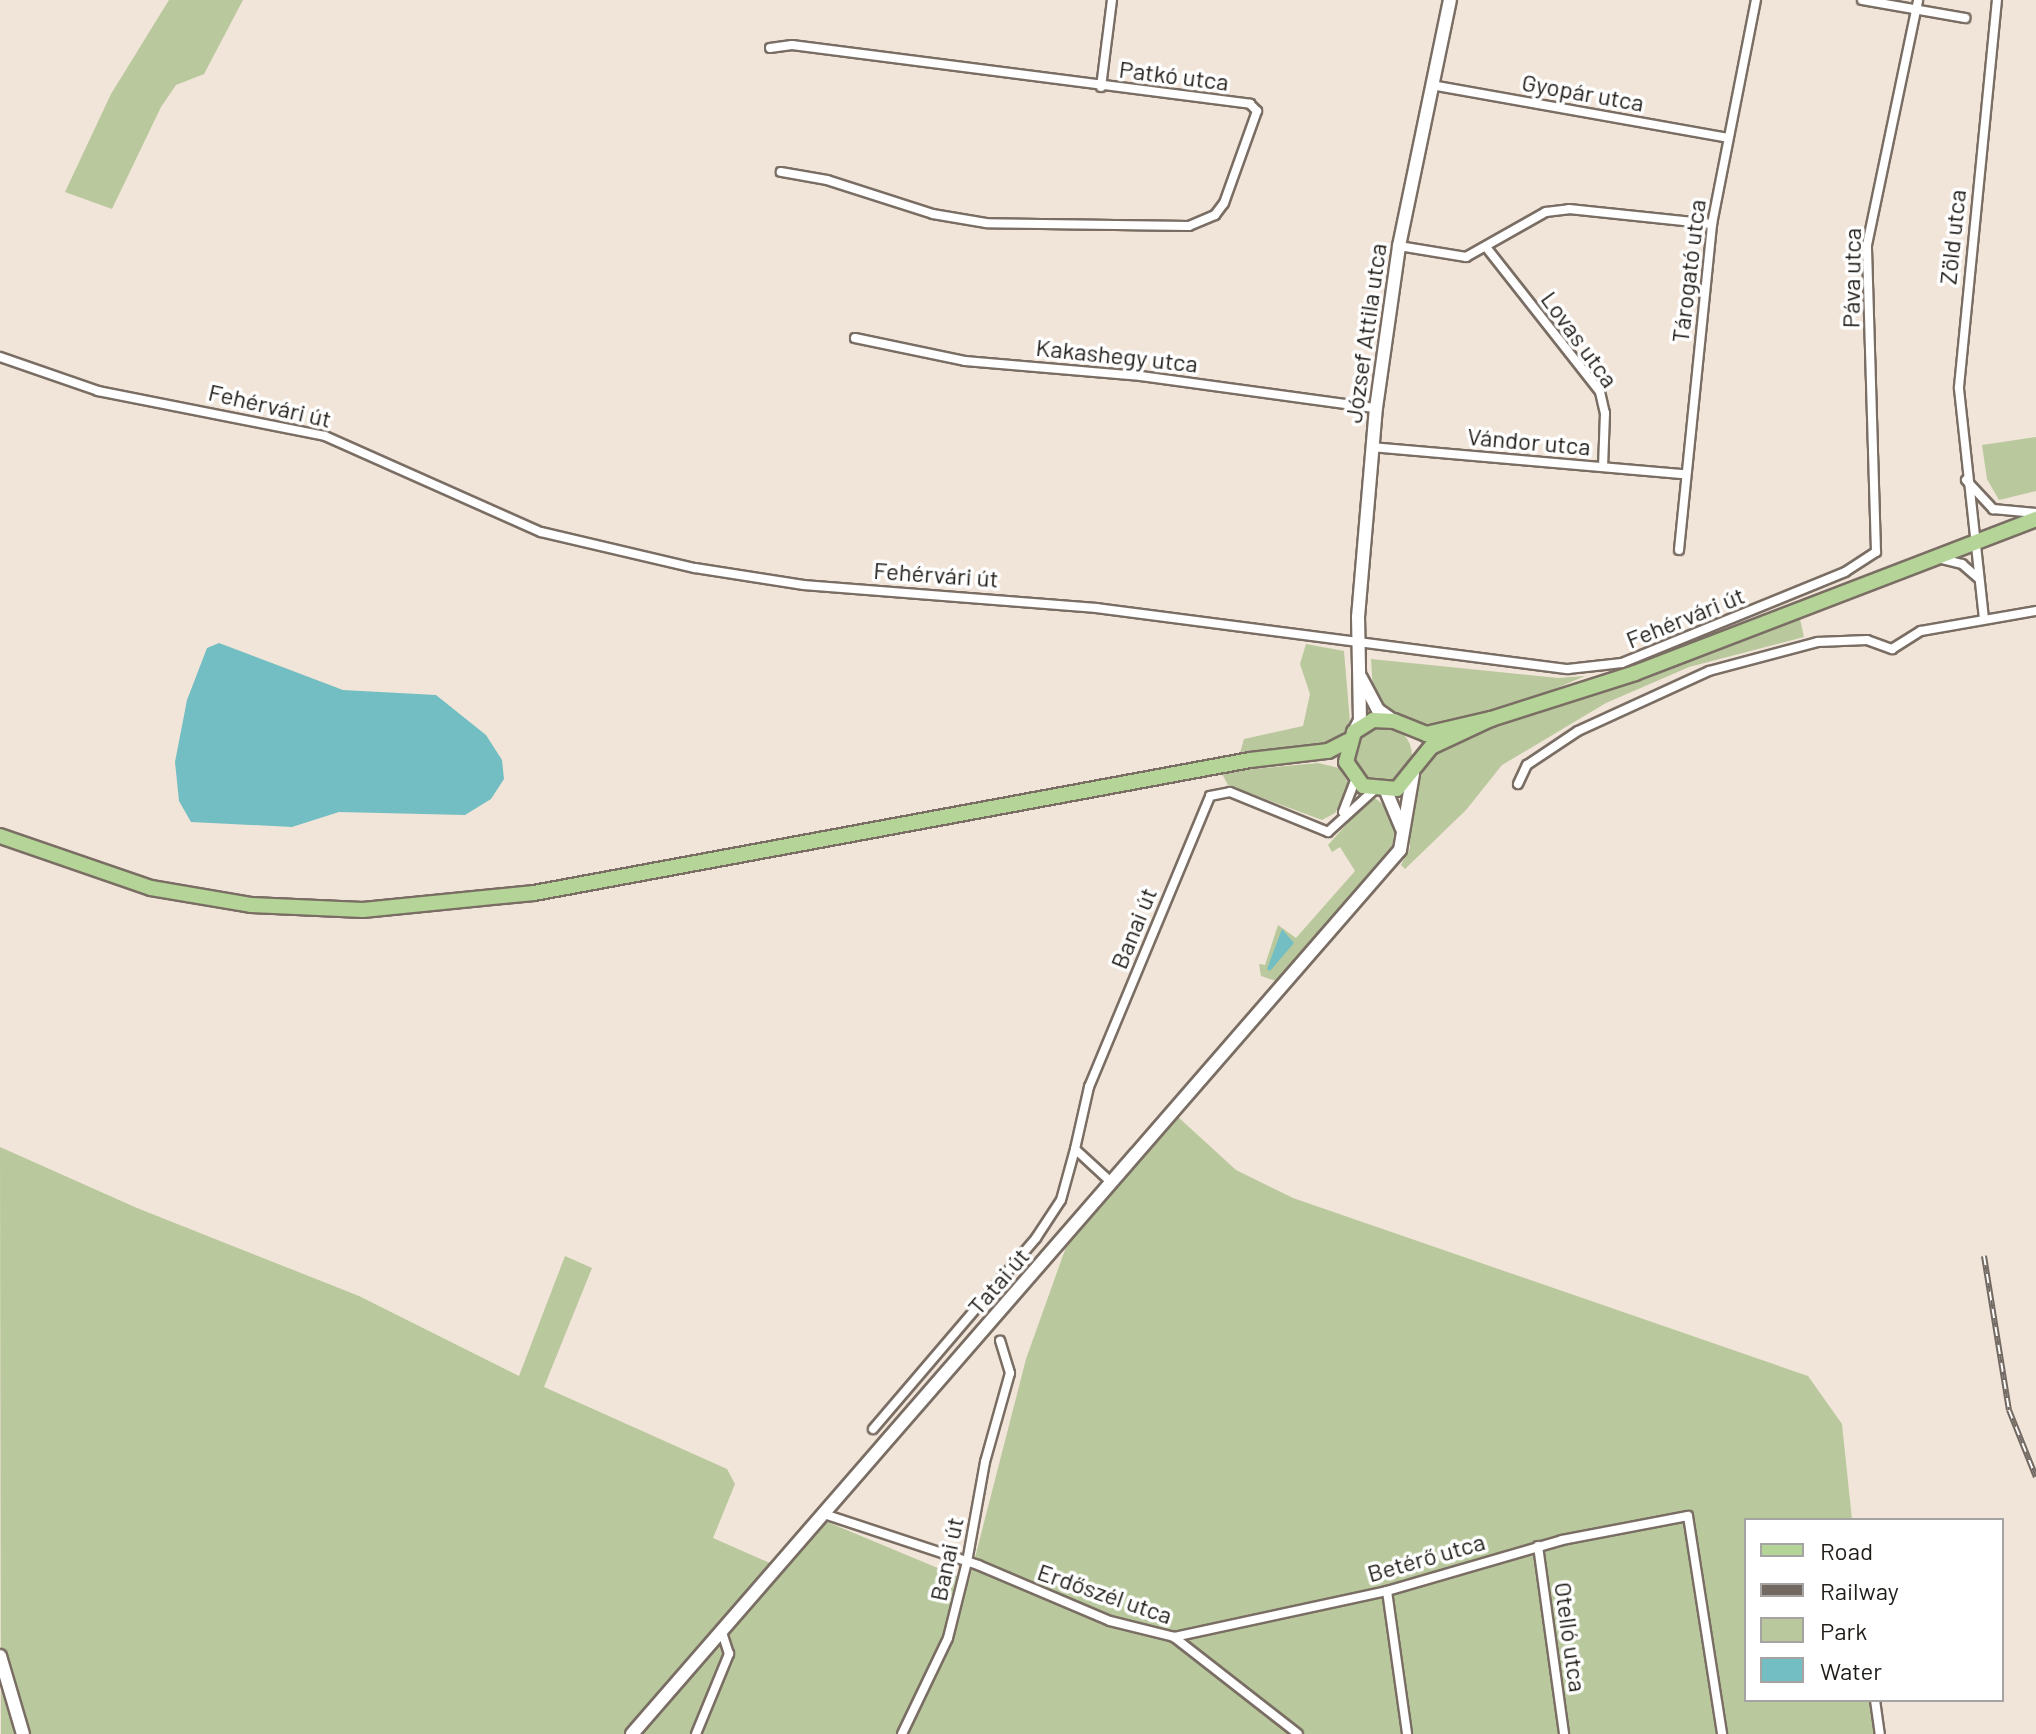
<!DOCTYPE html>
<html>
<head>
<meta charset="utf-8">
<style>
	body { margin:0 }
	#map { position:relative; width:2036px; height:1734px; overflow:hidden; background:#f1e4d8; font-family:Barlow,sans-serif }
	div>[style] { position:absolute }
	.green>* { inset:0; background:#b9c99d }
	.round { border-radius:50% }
	.water>* { inset:0; background:#73bec2 }
	.roads { filter:drop-shadow(2px 0 #7a6e64) drop-shadow(-2px 0 #7a6e64) drop-shadow(0 2px #7a6e64) drop-shadow(0 -2px #7a6e64) }
	.street>* { height:8px; margin:-4px; padding:0 4px; transform-origin:4px; border-radius:4px; background:#fff }
	.secondary>* { height:12px; margin:-6px; padding:0 6px; transform-origin:6px; border-radius:6px; background:#fff }
	.primary>* { height:14px; margin:-7px; padding:0 7px; transform-origin:7px; border-radius:7px; background:#b5d497 }
	.rail>* { height:6px; margin-top:-3px; transform-origin:0; background:repeating-linear-gradient(90deg,#fff 0 9px,#716962 0 18px); box-sizing:border-box; border-block:2px solid #716962 }
	span { translate:-50% -50%; white-space:nowrap; text-align:center; line-height:1.15; -webkit-text-stroke:7px #fff; paint-order:stroke }
	.street-label { font-size:24px; color:#201c18 }
	.legend { position:absolute; left:1744px; top:1518px; width:260px; height:184px; box-sizing:border-box; background:#fff; border:2px solid #a6a4a3; margin:0; padding:10px 14px; list-style:none; font-size:24px; color:#201c18 }
	.legend li { display:flex; align-items:center; gap:16px; height:40px }
	.legend b { width:40px; border:2px solid #a6a4a3 }
</style>
</head>
<body>
<div id="map">
	<div class="green">
		<i style="clip-path:polygon(169px 0,243px 0,204px 74px,176px 85px,161px 107px,112px 209px,65px 192px,111px 94px)"></i>
		<i style="clip-path:polygon(2036px 437px,2036px 491px,1999px 500px,1987px 479px,1982px 445px)"></i>
		<i style="clip-path:polygon(1800px 619px,1804px 637px,1689px 667px,1606px 703px,1502px 765px,1466px 810px,1405px 869px,1401px 865px,1410px 848px,1410px 801px,1430px 755px,1484px 729px)"></i>
		<i style="clip-path:polygon(1306px 644px,1344px 651px,1350px 722px,1345px 735px,1335px 743px,1238px 760px,1244px 739px,1303px 726px,1310px 694px,1300px 664px)"></i>
		<i style="clip-path:polygon(1371px 659px,1558px 678px,1585px 676px,1522px 703px,1421px 728px,1380px 706px,1373px 691px)"></i>
		<i class="round" style="left:1354px;top:726px;width:58px;height:58px"></i>
		<i style="clip-path:polygon(1318px 763px,1339px 768px,1350px 786px,1335px 813px,1322px 820px,1228px 785px,1221px 772px)"></i>
		<i style="clip-path:polygon(1372px 796px,1388px 808px,1395px 824px,1393px 844px,1383px 862px,1276px 981px,1261px 976px,1259px 964px,1265px 965px,1278px 925px,1296px 938px,1355px 871px,1340px 847px,1332px 852px,1328px 845px)"></i>
		<i style="clip-path:polygon(1178px 1117px,1236px 1170px,1293px 1198px,1808px 1376px,1842px 1424px,1852px 1520px,1746px 1520px,1746px 1700px,1880px 1700px,1886px 1734px,1px 1734px,0 1147px,137px 1208px,359px 1296px,519px 1376px,565px 1256px,592px 1268px,544px 1387px,727px 1469px,735px 1484px,713px 1538px,772px 1564px,813px 1516px,969px 1581px,1026px 1359px,1066px 1247px)"></i>
	</div>
	<div class="water">
		<i style="clip-path:polygon(219px 643px,343px 690px,436px 695px,486px 735px,502px 760px,504px 779px,491px 799px,465px 815px,339px 812px,292px 827px,191px 822px,179px 801px,175px 762px,187px 700px,207px 648px)"></i>
		<i style="clip-path:polygon(1282px 929px,1294px 943px,1270px 971px,1267px 969px)"></i>
	</div>
	<div class="roads">
		<div class="street">
			<i style="left:1862px;top:0;width:105px;rotate:9.9deg"></i>
			<i style="left:770px;top:48px;width:22px;rotate:-8deg"></i>
			<i style="left:792px;top:45px;width:462px;rotate:7.3deg"></i>
			<i style="left:1250px;top:104px;width:10px;rotate:45deg"></i>
			<i style="left:1257px;top:111px;width:98px;rotate:109.7deg"></i>
			<i style="left:1224px;top:203px;width:15px;rotate:127deg"></i>
			<i style="left:1215px;top:215px;width:28px;rotate:157deg"></i>
			<i style="left:1189px;top:226px;width:203px;rotate:-179.2deg"></i>
			<i style="left:986px;top:223px;width:54px;rotate:-170.4deg"></i>
			<i style="left:933px;top:214px;width:111px;rotate:-162.2deg"></i>
			<i style="left:827px;top:180px;width:47px;rotate:-170.1deg"></i>
			<i style="left:1431px;top:85px;width:302px;rotate:10.1deg"></i>
			<i style="left:1101px;top:87px;width:88px;rotate:-82.8deg"></i>
			<i style="left:1399px;top:246px;width:68px;rotate:9.3deg"></i>
			<i style="left:1466px;top:257px;width:92px;rotate:-29.4deg"></i>
			<i style="left:1546px;top:212px;width:23px;rotate:-7deg"></i>
			<i style="left:1569px;top:209px;width:144px;rotate:6deg"></i>
			<i style="left:1486px;top:247px;width:184px;rotate:51.8deg"></i>
			<i style="left:1600px;top:392px;width:22px;rotate:77deg"></i>
			<i style="left:1605px;top:413px;width:54px;rotate:92.1deg"></i>
			<i style="left:855px;top:338px;width:112px;rotate:11.8deg"></i>
			<i style="left:965px;top:361px;width:177px;rotate:4.9deg"></i>
			<i style="left:1141px;top:376px;width:237px;rotate:7.8deg"></i>
			<i style="left:0;top:357px;width:104px;rotate:19.1deg"></i>
			<i style="left:98px;top:391px;width:231px;rotate:11.2deg"></i>
			<i style="left:325px;top:436px;width:236px;rotate:24deg"></i>
			<i style="left:541px;top:532px;width:158px;rotate:13.2deg"></i>
			<i style="left:695px;top:568px;width:110px;rotate:8.9deg"></i>
			<i style="left:804px;top:585px;width:293px;rotate:4.5deg"></i>
			<i style="left:1096px;top:608px;width:476px;rotate:7.4deg"></i>
			<i style="left:1568px;top:669px;width:54px;rotate:-6.3deg"></i>
			<i style="left:1622px;top:663px;width:241px;rotate:-22.2deg"></i>
			<i style="left:1845px;top:572px;width:37px;rotate:-33deg"></i>
			<i style="left:1876px;top:552px;width:307px;rotate:-91.7deg"></i>
			<i style="left:1867px;top:245px;width:250px;rotate:-78.2deg"></i>
			<i style="left:1372px;top:447px;width:312px;rotate:5deg"></i>
			<i style="left:1966px;top:480px;width:40px;rotate:47deg"></i>
			<i style="left:1993px;top:509px;width:43px;rotate:5.3deg"></i>
			<i style="left:1679px;top:550px;width:328px;rotate:-84.2deg"></i>
			<i style="left:1712px;top:224px;width:228px;rotate:-78.9deg"></i>
			<i style="left:1942px;top:559px;width:21px;rotate:14deg"></i>
			<i style="left:1962px;top:564px;width:21px;rotate:41deg"></i>
			<i style="left:1984px;top:619px;width:233px;rotate:-96.2deg"></i>
			<i style="left:1959px;top:387px;width:389px;rotate:-84.4deg"></i>
			<i style="left:1518px;top:784px;width:21px;rotate:-65deg"></i>
			<i style="left:1527px;top:765px;width:61px;rotate:-33.7deg"></i>
			<i style="left:1578px;top:731px;width:144px;rotate:-24.6deg"></i>
			<i style="left:1709px;top:671px;width:113px;rotate:-14.9deg"></i>
			<i style="left:1818px;top:642px;width:49px;rotate:-2.3deg"></i>
			<i style="left:1867px;top:640px;width:27px;rotate:20deg"></i>
			<i style="left:1892px;top:649px;width:34px;rotate:-32deg"></i>
			<i style="left:1921px;top:631px;width:117px;rotate:-9.9deg"></i>
			<i style="left:1343px;top:812px;width:34px;rotate:-69deg"></i>
			<i style="left:1328px;top:832px;width:61px;rotate:-42.3deg"></i>
			<i style="left:1112px;top:1183px;width:50px;rotate:-137.4deg"></i>
			<i style="left:1075px;top:1149px;width:64px;rotate:-77.3deg"></i>
			<i style="left:1089px;top:1087px;width:315px;rotate:-67.4deg"></i>
			<i style="left:1210px;top:796px;width:20px;rotate:-11deg"></i>
			<i style="left:1230px;top:792px;width:106px;rotate:22.2deg"></i>
			<i style="left:873px;top:1429px;width:251px;rotate:-49.5deg"></i>
			<i style="left:1036px;top:1238px;width:45px;rotate:-56.7deg"></i>
			<i style="left:1061px;top:1200px;width:53px;rotate:-74.6deg"></i>
			<i style="left:824px;top:1514px;width:162px;rotate:18.3deg"></i>
			<i style="left:978px;top:1565px;width:143px;rotate:23deg"></i>
			<i style="left:1110px;top:1621px;width:66px;rotate:14deg"></i>
			<i style="left:1174px;top:1637px;width:157px;rotate:38deg"></i>
			<i style="left:1538px;top:1546px;width:190px;rotate:82.1deg"></i>
			<i style="left:1387px;top:1591px;width:144px;rotate:82deg"></i>
			<i style="left:1174px;top:1637px;width:218px;rotate:-12.2deg"></i>
			<i style="left:1387px;top:1591px;width:182px;rotate:-16.2deg"></i>
			<i style="left:1562px;top:1540px;width:128px;rotate:-10.8deg"></i>
			<i style="left:1688px;top:1516px;width:221px;rotate:81.1deg"></i>
			<i style="left:1875px;top:1700px;width:34px;rotate:82deg"></i>
			<i style="left:696px;top:1734px;width:87px;rotate:-67.6deg"></i>
			<i style="left:729px;top:1654px;width:22px;rotate:-108deg"></i>
			<i style="left:902px;top:1734px;width:106px;rotate:-64.4deg"></i>
			<i style="left:948px;top:1638px;width:78px;rotate:-76deg"></i>
			<i style="left:967px;top:1562px;width:102px;rotate:-79.8deg"></i>
			<i style="left:985px;top:1462px;width:92px;rotate:-74.3deg"></i>
			<i style="left:1010px;top:1373px;width:34px;rotate:-107deg"></i>
		</div>
		<div class="secondary">
			<i style="left:1361px;top:678px;width:36px;rotate:62deg"></i>
			<i style="left:1378px;top:710px;width:19px;rotate:35deg"></i>
			<i style="left:1354px;top:732px;width:13px;rotate:-63deg"></i>
			<i style="left:1360px;top:720px;width:103px;rotate:-91.1deg"></i>
			<i style="left:1358px;top:617px;width:210px;rotate:-85.1deg"></i>
			<i style="left:1376px;top:408px;width:164px;rotate:-81.9deg"></i>
			<i style="left:1399px;top:246px;width:251px;rotate:-78.3deg"></i>
			<i style="left:1386px;top:791px;width:41px;rotate:67.2deg"></i>
			<i style="left:0;top:1656px;width:81px;rotate:73.6deg"></i>
			<i style="left:632px;top:1734px;width:1171px;rotate:-49.02deg"></i>
			<i style="left:1400px;top:850px;width:77px;rotate:-80.3deg"></i>
		</div>
		<div class="primary">
			<i style="left:1491px;top:719px;width:66px;rotate:155deg"></i>
			<i style="left:1431px;top:747px;width:54px;rotate:129deg"></i>
			<i style="left:1397px;top:789px;width:34px;rotate:-175deg"></i>
			<i style="left:1363px;top:786px;width:29px;rotate:-125deg"></i>
			<i style="left:1346px;top:762px;width:31px;rotate:-75deg"></i>
			<i style="left:1354px;top:732px;width:22px;rotate:-32deg"></i>
			<i style="left:1373px;top:720px;width:21px;rotate:3deg"></i>
			<i style="left:1394px;top:721px;width:35px;rotate:22deg"></i>
			<i style="left:1426px;top:734px;width:67px;rotate:-13deg"></i>
			<i style="left:1491px;top:719px;width:151px;rotate:-17.7deg"></i>
			<i style="left:1635px;top:673px;width:430px;rotate:-21deg"></i>
			<i style="left:0;top:836px;width:160px;rotate:19deg"></i>
			<i style="left:151px;top:888px;width:101px;rotate:9.6deg"></i>
			<i style="left:251px;top:905px;width:112px;rotate:2.6deg"></i>
			<i style="left:363px;top:910px;width:172px;rotate:-5.7deg"></i>
			<i style="left:534px;top:893px;width:728px;rotate:-10.52deg"></i>
			<i style="left:1250px;top:760px;width:79px;rotate:-6.6deg"></i>
			<i style="left:1328px;top:751px;width:22px;rotate:-27deg"></i>
		</div>
	</div>
	<div class="rail">
		<i style="left:1984px;top:1256px;width:156px;rotate:80.8deg"></i>
		<i style="left:2009px;top:1410px;width:72px;rotate:68.1deg"></i>
	</div>
	<div class="street-label">
		<span style="left:1174px;top:75px;rotate:7deg">Patkó utca</span>
		<span style="left:1583px;top:92px;rotate:10deg">Gyopár utca</span>
		<span style="left:1952px;top:237px;rotate:-84deg">Zöld utca</span>
		<span style="left:1688px;top:271px;rotate:-83deg">Tárogató utca</span>
		<span style="left:1851px;top:278px;rotate:-89deg">Páva utca</span>
		<span style="left:1365px;top:333px;rotate:-82deg">József Attila utca</span>
		<span style="left:1580px;top:339px;rotate:54deg">Lovas utca</span>
		<span style="left:1117px;top:355px;rotate:6deg">Kakashegy utca</span>
		<span style="left:270px;top:405px;rotate:13deg">Fehérvári út</span>
		<span style="left:1529px;top:441px;rotate:5deg">Vándor utca</span>
		<span style="left:936px;top:574px;rotate:4deg">Fehérvári út</span>
		<span style="left:1685px;top:617px;rotate:-22deg">Fehérvári út</span>
		<span style="left:1133px;top:928px;rotate:-68deg">Banai út</span>
		<span style="left:998px;top:1281px;rotate:-49deg">Tatai út</span>
		<span style="left:1426px;top:1557px;rotate:-16deg">Betérő utca</span>
		<span style="left:946px;top:1559px;rotate:-78deg">Banai út</span>
		<span style="left:1105px;top:1593px;rotate:19deg">Erdőszél utca</span>
		<span style="left:1571px;top:1637px;rotate:82deg">Otelló utca</span>
	</div>
	<ul class="legend">
	<li><b style="height:10px;background:#b5d497"></b>Road</li>
	<li><b style="height:10px;background:#716962"></b>Railway</li>
	<li><b style="height:22px;background:#b9c99d"></b>Park</li>
	<li><b style="height:22px;background:#73bec2"></b>Water</li>
	</ul>
</div>
</body>
</html>
